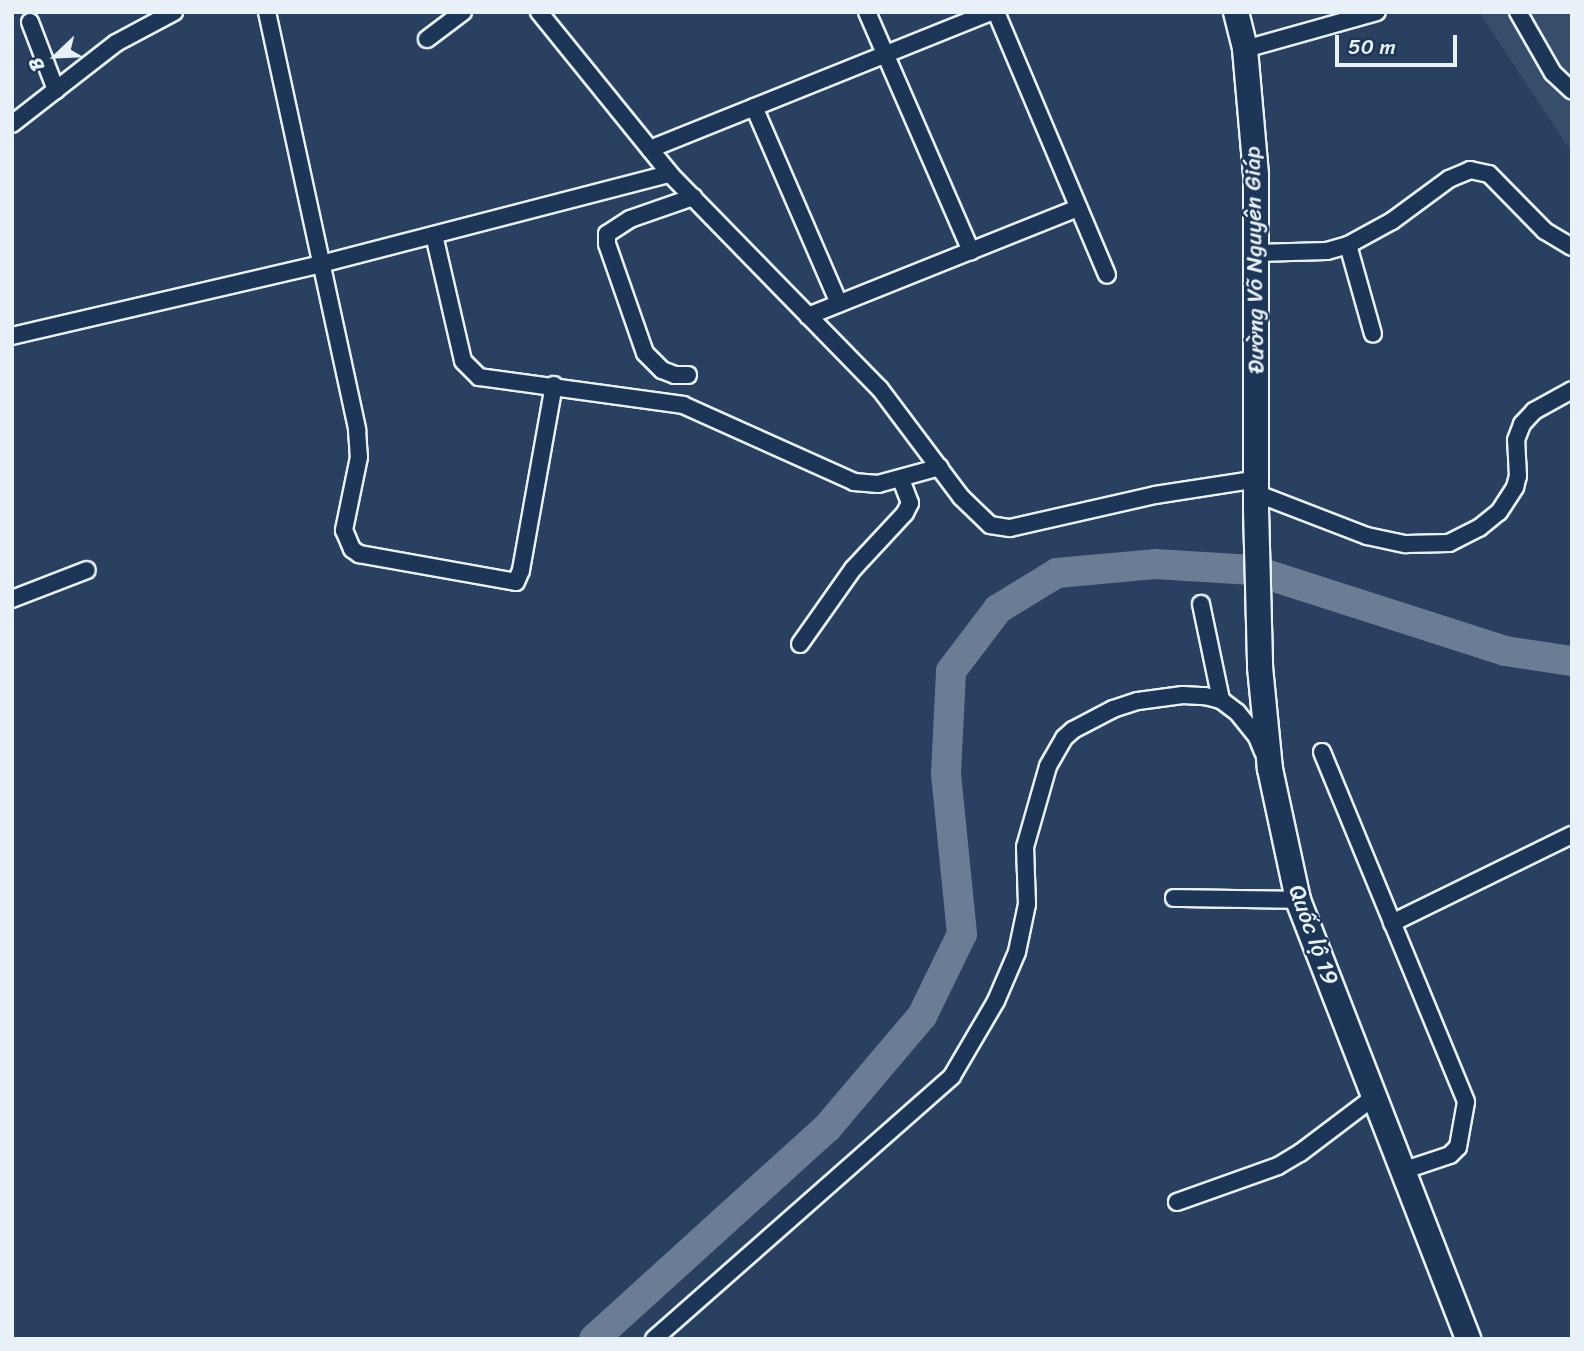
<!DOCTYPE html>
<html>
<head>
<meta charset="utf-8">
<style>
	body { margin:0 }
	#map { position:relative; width:1584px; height:1351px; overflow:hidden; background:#294061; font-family:Sriracha,sans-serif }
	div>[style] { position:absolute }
	.built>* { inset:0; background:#364d6b }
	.river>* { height:30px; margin:-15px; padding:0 15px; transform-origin:15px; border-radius:15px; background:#6b7c95 }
	.roads { filter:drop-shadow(2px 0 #e8f1f8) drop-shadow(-2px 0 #e8f1f8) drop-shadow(0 2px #e8f1f8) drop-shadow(0 -2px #e8f1f8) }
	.minor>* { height:16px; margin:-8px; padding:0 8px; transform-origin:8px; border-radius:8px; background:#1d3557 }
	.highway>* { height:24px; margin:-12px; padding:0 12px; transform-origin:12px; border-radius:12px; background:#1d3557 }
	span { translate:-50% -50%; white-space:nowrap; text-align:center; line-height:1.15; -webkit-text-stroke:5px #1d3557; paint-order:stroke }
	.street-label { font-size:23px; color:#e8f1f8 }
	.frame { position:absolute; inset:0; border:14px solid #e8f1f8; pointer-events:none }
	.north { position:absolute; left:21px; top:21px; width:70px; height:70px; -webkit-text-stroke:5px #1d3557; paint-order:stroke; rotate:247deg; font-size:19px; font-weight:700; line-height:28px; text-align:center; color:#e8f1f8 }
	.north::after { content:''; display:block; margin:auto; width:24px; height:32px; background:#e8f1f8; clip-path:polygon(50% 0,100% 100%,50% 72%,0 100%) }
	.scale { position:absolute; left:1335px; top:35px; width:122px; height:32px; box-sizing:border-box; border:4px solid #e8f1f8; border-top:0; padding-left:9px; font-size:21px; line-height:24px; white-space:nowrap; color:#e8f1f8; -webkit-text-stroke:5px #1d3557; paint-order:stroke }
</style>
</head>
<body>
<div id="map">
	<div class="built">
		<i style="clip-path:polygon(1479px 12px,1572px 12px,1572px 153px)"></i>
	</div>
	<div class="river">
		<i style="left:594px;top:1339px;width:314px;rotate:-42.2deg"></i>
		<i style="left:827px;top:1128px;width:147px;rotate:-49.7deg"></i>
		<i style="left:922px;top:1016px;width:91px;rotate:-64deg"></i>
		<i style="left:962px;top:934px;width:161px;rotate:-95.7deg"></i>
		<i style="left:946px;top:774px;width:103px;rotate:-87.2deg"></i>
		<i style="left:951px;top:671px;width:78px;rotate:-52.8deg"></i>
		<i style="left:998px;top:609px;width:69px;rotate:-31.4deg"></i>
		<i style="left:1057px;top:573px;width:98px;rotate:-5.2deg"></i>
		<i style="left:1155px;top:564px;width:98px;rotate:3.5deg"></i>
		<i style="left:1253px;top:570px;width:265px;rotate:17.8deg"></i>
		<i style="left:1505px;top:651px;width:68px;rotate:8.5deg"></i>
	</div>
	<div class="roads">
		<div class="minor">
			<i style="left:267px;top:12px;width:428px;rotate:77.8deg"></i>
			<i style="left:357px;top:430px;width:27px;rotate:86deg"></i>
			<i style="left:359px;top:457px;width:75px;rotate:101.6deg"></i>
			<i style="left:344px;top:530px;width:21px;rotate:67deg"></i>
			<i style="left:352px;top:549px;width:9px;rotate:36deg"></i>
			<i style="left:359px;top:554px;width:159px;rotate:10.1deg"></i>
			<i style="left:516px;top:582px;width:13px;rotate:-67deg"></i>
			<i style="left:521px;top:570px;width:188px;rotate:-79.9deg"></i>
			<i style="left:539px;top:12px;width:208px;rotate:51deg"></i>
			<i style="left:670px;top:174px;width:301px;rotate:45.7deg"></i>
			<i style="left:880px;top:389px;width:135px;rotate:53.1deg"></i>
			<i style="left:961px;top:497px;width:40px;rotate:44deg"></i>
			<i style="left:990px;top:525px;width:20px;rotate:9deg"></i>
			<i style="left:1010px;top:528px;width:149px;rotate:-12.8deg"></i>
			<i style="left:1155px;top:495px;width:104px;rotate:-8.8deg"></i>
			<i style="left:867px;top:12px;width:261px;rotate:66.5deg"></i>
			<i style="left:996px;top:12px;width:285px;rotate:67.1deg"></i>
			<i style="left:1518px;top:12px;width:70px;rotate:60.2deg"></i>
			<i style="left:1553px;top:73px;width:26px;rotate:43deg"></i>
			<i style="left:30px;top:22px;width:73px;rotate:69.1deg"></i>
			<i style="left:427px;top:39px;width:45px;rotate:-36.9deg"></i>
			<i style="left:1245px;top:49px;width:137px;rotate:-15.7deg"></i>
			<i style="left:754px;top:107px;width:214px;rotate:66.6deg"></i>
			<i style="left:12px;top:124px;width:132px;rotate:-37.9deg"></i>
			<i style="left:116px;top:43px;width:66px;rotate:-28.1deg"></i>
			<i style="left:650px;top:149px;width:367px;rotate:-21.9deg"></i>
			<i style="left:434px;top:235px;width:129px;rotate:77deg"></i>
			<i style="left:463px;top:361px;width:23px;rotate:45deg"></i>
			<i style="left:479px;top:377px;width:206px;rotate:7.8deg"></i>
			<i style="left:683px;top:405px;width:188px;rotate:24.2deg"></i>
			<i style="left:854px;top:482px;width:24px;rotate:5deg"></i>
			<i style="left:878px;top:484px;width:64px;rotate:-15.3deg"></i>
			<i style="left:1348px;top:245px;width:92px;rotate:74.3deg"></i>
			<i style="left:1256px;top:253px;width:71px;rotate:-1.6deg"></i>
			<i style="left:1327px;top:251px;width:22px;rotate:-16deg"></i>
			<i style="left:1348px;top:245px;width:50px;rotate:-28.6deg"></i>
			<i style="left:1392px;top:221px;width:71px;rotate:-36.4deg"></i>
			<i style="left:1449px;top:179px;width:23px;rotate:-23deg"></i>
			<i style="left:1470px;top:170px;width:19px;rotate:12deg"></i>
			<i style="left:1489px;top:174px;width:80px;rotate:45.5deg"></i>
			<i style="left:1545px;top:231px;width:31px;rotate:31deg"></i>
			<i style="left:808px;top:316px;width:291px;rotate:-21.8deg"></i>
			<i style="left:12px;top:336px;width:317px;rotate:-13.1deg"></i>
			<i style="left:321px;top:264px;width:360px;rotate:-14.5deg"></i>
			<i style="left:688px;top:375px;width:13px;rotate:180deg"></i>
			<i style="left:675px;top:375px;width:14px;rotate:-159deg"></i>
			<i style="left:662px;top:370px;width:24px;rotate:-135deg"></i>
			<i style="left:645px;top:353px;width:115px;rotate:-109.2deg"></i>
			<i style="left:607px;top:244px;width:10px;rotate:-90deg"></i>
			<i style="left:607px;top:234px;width:27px;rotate:-33deg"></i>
			<i style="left:630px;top:219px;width:67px;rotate:-19.2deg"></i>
			<i style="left:1258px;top:494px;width:117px;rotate:21.1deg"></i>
			<i style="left:1367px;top:536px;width:40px;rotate:12deg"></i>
			<i style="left:1406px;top:544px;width:43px;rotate:-1.3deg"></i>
			<i style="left:1449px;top:543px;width:34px;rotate:-27deg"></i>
			<i style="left:1479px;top:528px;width:26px;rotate:-39deg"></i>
			<i style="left:1499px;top:512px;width:30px;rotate:-57deg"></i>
			<i style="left:1515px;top:487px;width:11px;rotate:-75deg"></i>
			<i style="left:1518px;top:476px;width:36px;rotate:-93deg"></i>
			<i style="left:1516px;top:440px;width:17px;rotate:-69deg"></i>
			<i style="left:1522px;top:424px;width:18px;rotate:-47deg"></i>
			<i style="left:1534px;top:411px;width:43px;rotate:-28.9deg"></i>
			<i style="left:12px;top:599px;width:80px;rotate:-21.1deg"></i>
			<i style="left:1201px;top:604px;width:98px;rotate:78.2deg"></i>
			<i style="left:800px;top:644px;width:92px;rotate:-54.8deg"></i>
			<i style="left:853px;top:569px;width:76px;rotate:-47.1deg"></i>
			<i style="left:905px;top:513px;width:11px;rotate:-63deg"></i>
			<i style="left:910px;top:503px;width:26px;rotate:-111deg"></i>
			<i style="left:1322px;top:752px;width:378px;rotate:67.6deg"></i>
			<i style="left:1466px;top:1102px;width:46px;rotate:100.1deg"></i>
			<i style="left:1458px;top:1147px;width:11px;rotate:135deg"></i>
			<i style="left:1450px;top:1155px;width:47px;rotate:161.6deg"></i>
			<i style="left:1174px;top:898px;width:124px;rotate:0.9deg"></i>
			<i style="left:1392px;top:923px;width:200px;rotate:-26.1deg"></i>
			<i style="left:1177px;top:1202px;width:107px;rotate:-19.6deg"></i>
			<i style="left:1278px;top:1166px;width:26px;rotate:-31deg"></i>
			<i style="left:1300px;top:1153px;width:93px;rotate:-37.1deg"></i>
			<i style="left:654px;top:1339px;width:397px;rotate:-41.4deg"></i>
			<i style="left:952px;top:1076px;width:87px;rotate:-59.6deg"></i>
			<i style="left:996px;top:1001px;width:53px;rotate:-66.8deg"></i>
			<i style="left:1017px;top:952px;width:49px;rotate:-78.2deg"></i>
			<i style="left:1027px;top:904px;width:57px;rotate:-92deg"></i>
			<i style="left:1025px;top:847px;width:84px;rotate:-74.1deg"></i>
			<i style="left:1048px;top:766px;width:32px;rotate:-60deg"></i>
			<i style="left:1064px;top:738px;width:12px;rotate:-42deg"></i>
			<i style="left:1073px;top:730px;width:45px;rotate:-27.7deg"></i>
			<i style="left:1113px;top:709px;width:26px;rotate:-18deg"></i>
			<i style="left:1138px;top:701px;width:45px;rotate:-7.6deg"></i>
			<i style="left:1183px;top:695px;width:22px;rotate:3deg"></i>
			<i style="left:1205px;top:696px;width:16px;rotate:14deg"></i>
			<i style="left:1221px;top:700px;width:20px;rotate:37deg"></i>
			<i style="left:1237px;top:712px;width:32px;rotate:51deg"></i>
			<i style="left:1257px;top:737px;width:16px;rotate:68deg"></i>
		</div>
		<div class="highway">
			<i style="left:1236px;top:12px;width:38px;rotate:76deg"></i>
			<i style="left:1245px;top:49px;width:126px;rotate:85deg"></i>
			<i style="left:1256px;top:175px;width:334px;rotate:90deg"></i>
			<i style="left:1256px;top:509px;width:158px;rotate:88.5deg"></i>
			<i style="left:1260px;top:667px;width:102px;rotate:84.4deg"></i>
			<i style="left:1270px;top:769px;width:134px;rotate:77.9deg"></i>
			<i style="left:1298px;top:900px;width:471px;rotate:68.8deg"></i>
		</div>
	</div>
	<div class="street-label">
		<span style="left:1255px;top:260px;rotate:-91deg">Đường Võ Nguyên Giáp</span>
		<span style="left:1313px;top:935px;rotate:70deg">Quốc lộ 19</span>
	</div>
	<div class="frame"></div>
	<div class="north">B</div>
	<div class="scale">50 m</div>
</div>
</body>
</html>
